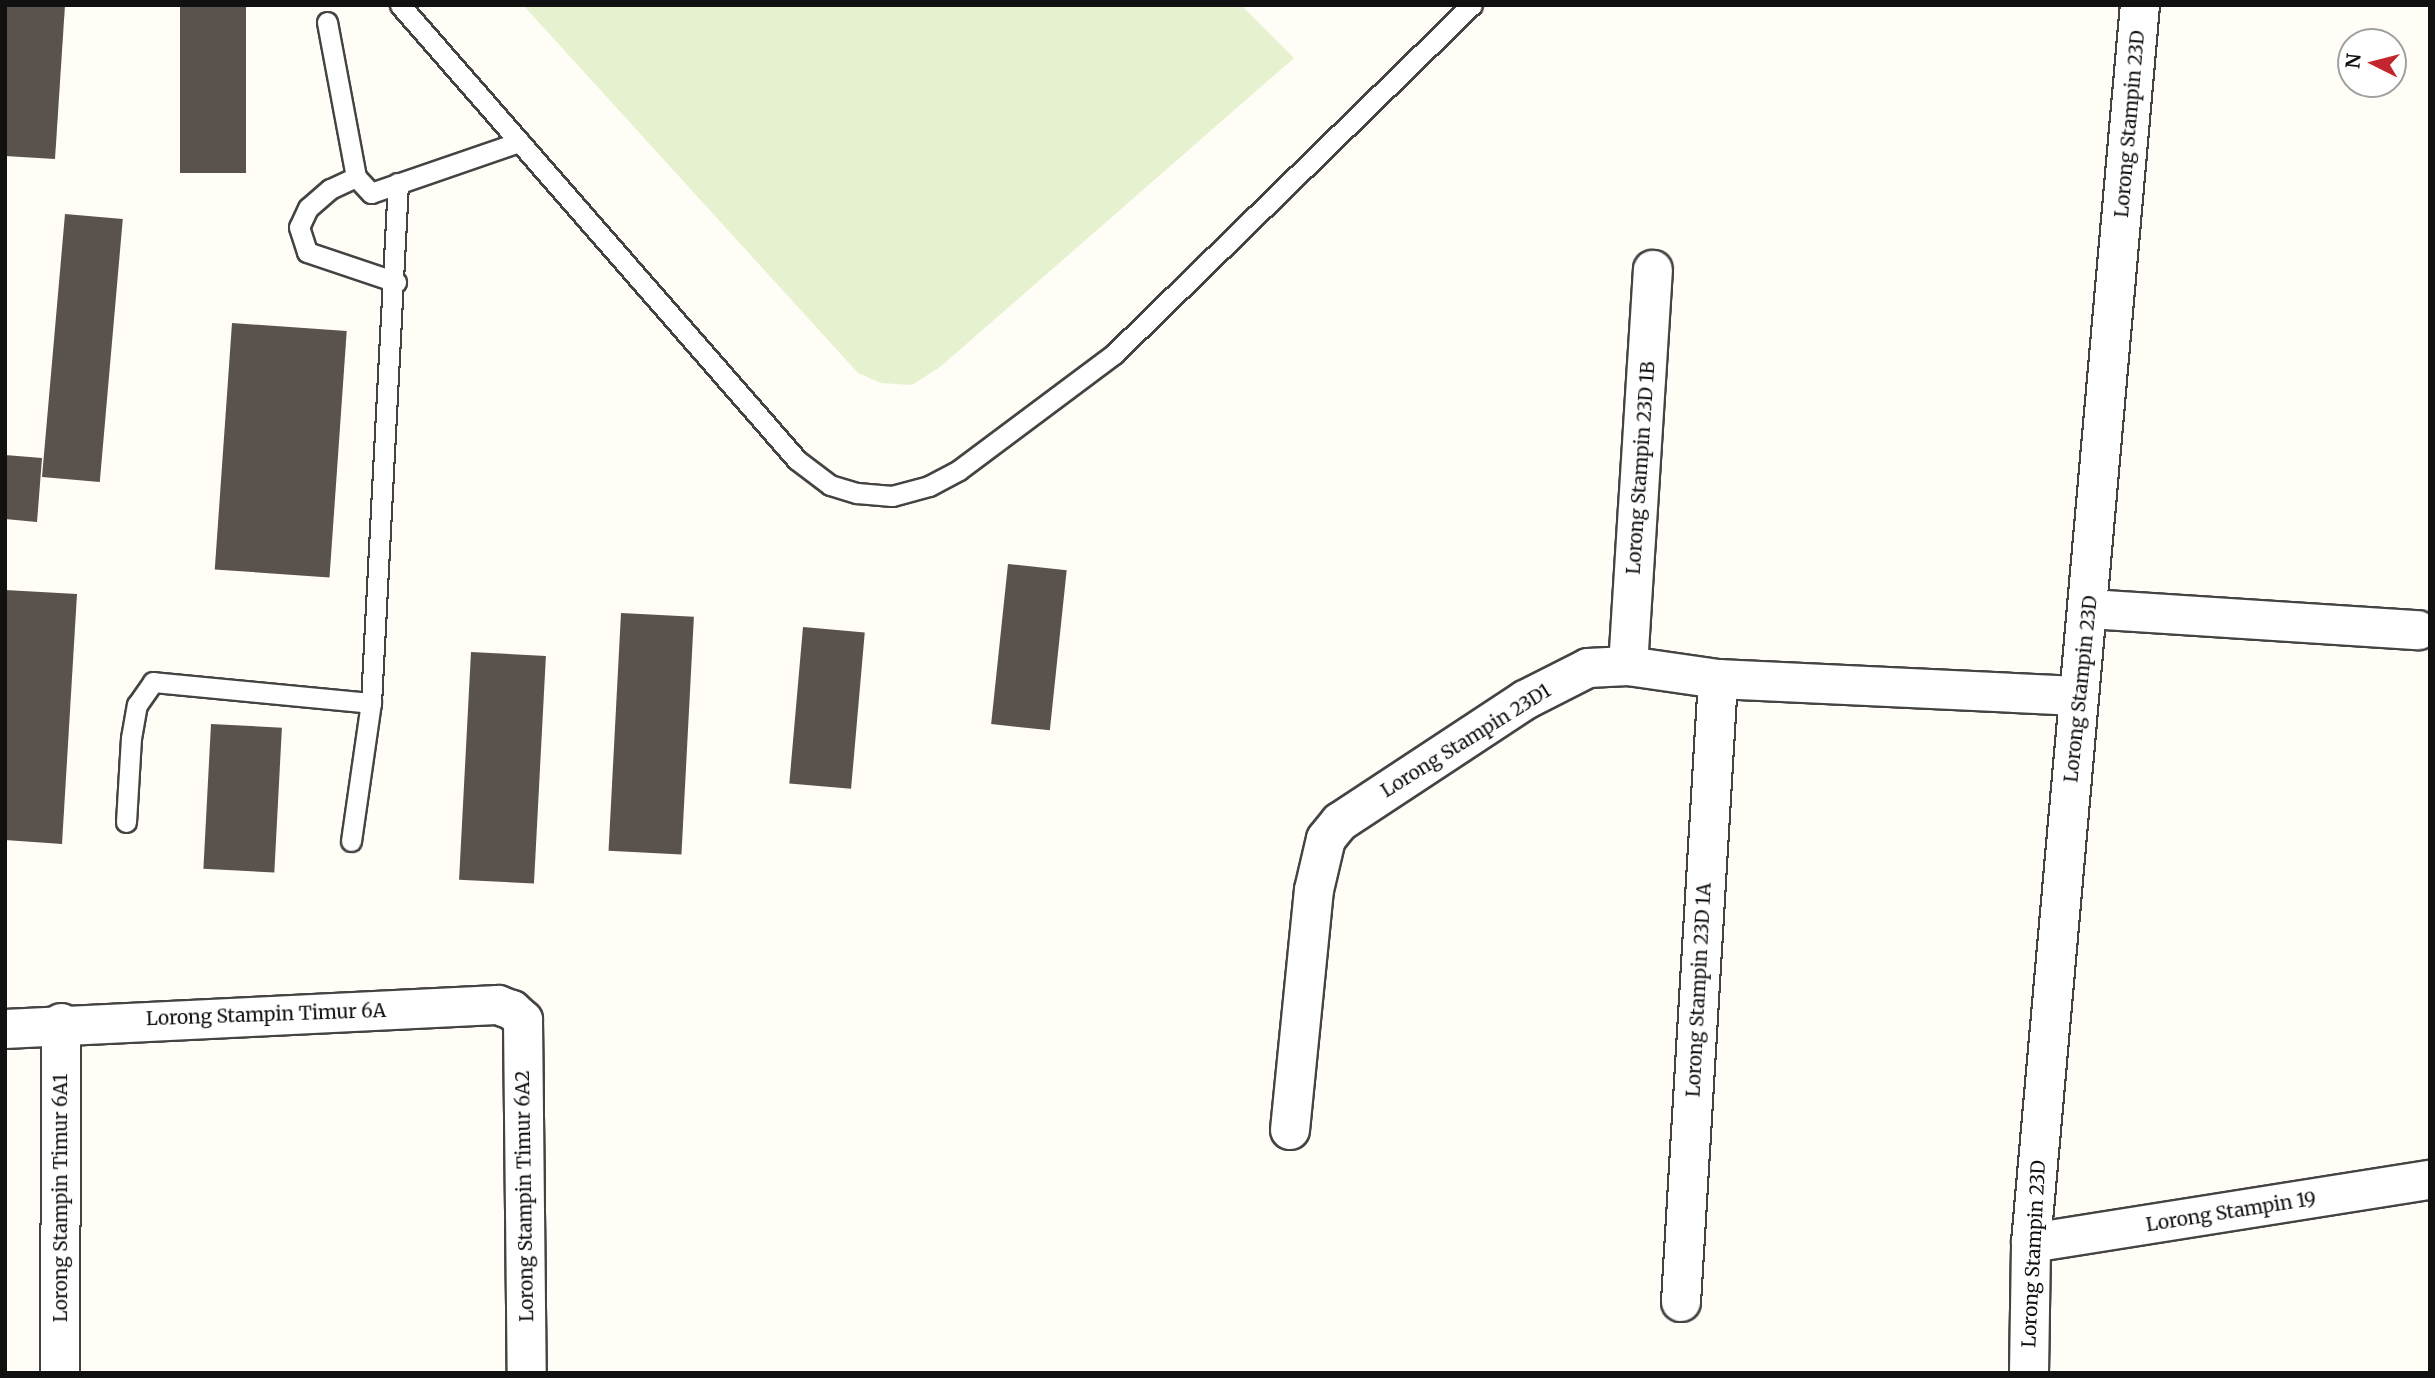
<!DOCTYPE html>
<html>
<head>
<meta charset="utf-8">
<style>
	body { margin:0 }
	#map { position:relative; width:2435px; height:1378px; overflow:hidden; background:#fffdf5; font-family:Merriweather,serif }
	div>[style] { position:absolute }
	.pitch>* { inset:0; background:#e6f2cf }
	.building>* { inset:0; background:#5a524d; transform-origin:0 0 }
	.roads { filter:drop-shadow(2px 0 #444) drop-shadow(-2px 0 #444) drop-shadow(0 2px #444) drop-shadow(0 -2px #444) }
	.lane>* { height:19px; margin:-9.5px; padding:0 9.5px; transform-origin:9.5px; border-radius:9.5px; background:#fff }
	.street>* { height:38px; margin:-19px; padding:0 19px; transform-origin:19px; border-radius:19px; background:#fff }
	span { translate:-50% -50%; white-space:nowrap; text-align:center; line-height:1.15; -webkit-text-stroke:7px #fff; paint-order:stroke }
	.street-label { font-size:19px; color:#111 }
	.frame { position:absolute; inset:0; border:7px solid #111; pointer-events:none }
	.north { position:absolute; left:2337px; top:28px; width:70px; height:70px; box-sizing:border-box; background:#fff; border:2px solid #a0a0a0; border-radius:50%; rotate:276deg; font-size:19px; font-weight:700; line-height:28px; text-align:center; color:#111 }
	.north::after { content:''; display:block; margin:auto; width:24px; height:32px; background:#c4262e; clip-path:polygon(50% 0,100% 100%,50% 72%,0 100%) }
</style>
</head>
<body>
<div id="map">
	<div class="pitch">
		<i style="clip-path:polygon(523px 5px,1241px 5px,1294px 58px,940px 367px,912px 385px,881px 383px,858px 373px)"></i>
	</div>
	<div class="building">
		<i style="clip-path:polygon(5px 5px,65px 5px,55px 159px,5px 156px)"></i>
		<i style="left:180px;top:5px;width:66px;height:168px"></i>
		<i style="left:65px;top:214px;width:58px;height:264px;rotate:5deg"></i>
		<i style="left:232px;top:323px;width:115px;height:247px;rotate:4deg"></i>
		<i style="clip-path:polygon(5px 455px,42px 458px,37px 522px,5px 519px)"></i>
		<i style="left:1008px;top:564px;width:59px;height:161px;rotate:6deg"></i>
		<i style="clip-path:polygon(5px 590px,77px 594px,62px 844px,5px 840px)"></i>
		<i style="left:621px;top:613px;width:73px;height:238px;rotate:3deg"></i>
		<i style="left:803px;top:627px;width:62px;height:157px;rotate:5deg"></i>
		<i style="left:471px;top:652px;width:75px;height:228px;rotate:3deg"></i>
		<i style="left:211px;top:724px;width:71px;height:145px;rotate:3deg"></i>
	</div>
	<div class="roads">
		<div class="lane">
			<i style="left:400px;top:5px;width:604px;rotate:48.89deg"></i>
			<i style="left:797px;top:460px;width:41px;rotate:37.1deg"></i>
			<i style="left:830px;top:485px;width:28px;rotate:17deg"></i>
			<i style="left:857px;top:493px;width:35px;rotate:5deg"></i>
			<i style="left:892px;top:496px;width:38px;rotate:-15deg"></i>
			<i style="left:929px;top:486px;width:34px;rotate:-28deg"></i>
			<i style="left:959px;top:470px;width:194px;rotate:-36.8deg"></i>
			<i style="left:1114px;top:354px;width:500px;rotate:-44.3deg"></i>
			<i style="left:327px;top:22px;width:158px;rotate:79.4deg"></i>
			<i style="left:356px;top:177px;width:22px;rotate:47deg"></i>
			<i style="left:371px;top:193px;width:157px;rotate:-19deg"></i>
			<i style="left:356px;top:177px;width:29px;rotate:155deg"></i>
			<i style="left:330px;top:189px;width:29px;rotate:139deg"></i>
			<i style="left:308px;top:208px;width:21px;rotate:115deg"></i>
			<i style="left:299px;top:227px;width:26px;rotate:72deg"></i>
			<i style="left:307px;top:252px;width:94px;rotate:18.6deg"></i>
			<i style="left:126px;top:822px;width:84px;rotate:-86.6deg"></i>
			<i style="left:131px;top:738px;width:34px;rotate:-80deg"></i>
			<i style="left:137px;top:705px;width:28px;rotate:-55deg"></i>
			<i style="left:153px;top:682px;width:219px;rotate:5.5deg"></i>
			<i style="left:351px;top:841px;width:139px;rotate:-81.8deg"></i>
			<i style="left:371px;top:703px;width:521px;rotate:-87.03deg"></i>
		</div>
		<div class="street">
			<i style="left:2089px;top:609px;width:330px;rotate:3.7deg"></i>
			<i style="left:1628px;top:666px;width:397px;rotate:-86.4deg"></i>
			<i style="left:5px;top:1029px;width:494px;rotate:-2.8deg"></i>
			<i style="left:498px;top:1005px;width:15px;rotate:20deg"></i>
			<i style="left:512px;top:1010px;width:15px;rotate:42deg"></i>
			<i style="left:523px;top:1020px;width:353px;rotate:89.4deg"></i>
			<i style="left:1290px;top:1130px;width:241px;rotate:-84.3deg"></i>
			<i style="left:1314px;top:890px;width:52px;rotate:-76.8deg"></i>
			<i style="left:1326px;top:839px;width:22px;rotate:-51deg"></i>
			<i style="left:1340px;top:822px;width:222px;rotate:-33.4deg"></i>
			<i style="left:1525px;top:700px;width:71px;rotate:-26.9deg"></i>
			<i style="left:1588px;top:668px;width:40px;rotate:-2.9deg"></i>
			<i style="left:1628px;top:666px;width:91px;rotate:8.2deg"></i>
			<i style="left:1718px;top:679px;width:360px;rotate:2.7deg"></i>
			<i style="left:2031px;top:1243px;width:404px;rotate:-9deg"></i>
			<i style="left:1681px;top:1302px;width:624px;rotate:-86.6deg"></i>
			<i style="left:60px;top:1373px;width:350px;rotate:-89.8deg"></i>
			<i style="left:2029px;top:1373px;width:130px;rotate:-89.1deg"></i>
			<i style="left:2031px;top:1243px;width:1243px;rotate:-84.97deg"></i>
		</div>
	</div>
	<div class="street-label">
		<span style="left:2130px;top:124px;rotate:-85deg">Lorong Stampin 23D</span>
		<span style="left:1641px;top:468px;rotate:-86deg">Lorong Stampin 23D 1B</span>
		<span style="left:2081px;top:689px;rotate:-84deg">Lorong Stampin 23D</span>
		<span style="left:1466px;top:741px;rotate:-32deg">Lorong Stampin 23D1</span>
		<span style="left:1699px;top:990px;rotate:-87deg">Lorong Stampin 23D 1A</span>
		<span style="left:266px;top:1015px;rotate:-2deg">Lorong Stampin Timur 6A</span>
		<span style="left:525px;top:1196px;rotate:-91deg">Lorong Stampin Timur 6A2</span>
		<span style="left:61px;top:1198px;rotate:-90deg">Lorong Stampin Timur 6A1</span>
		<span style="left:2231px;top:1212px;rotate:-9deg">Lorong Stampin 19</span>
		<span style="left:2034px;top:1254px;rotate:-87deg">Lorong Stampin 23D</span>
	</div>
	<div class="frame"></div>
	<div class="north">N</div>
</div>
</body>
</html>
